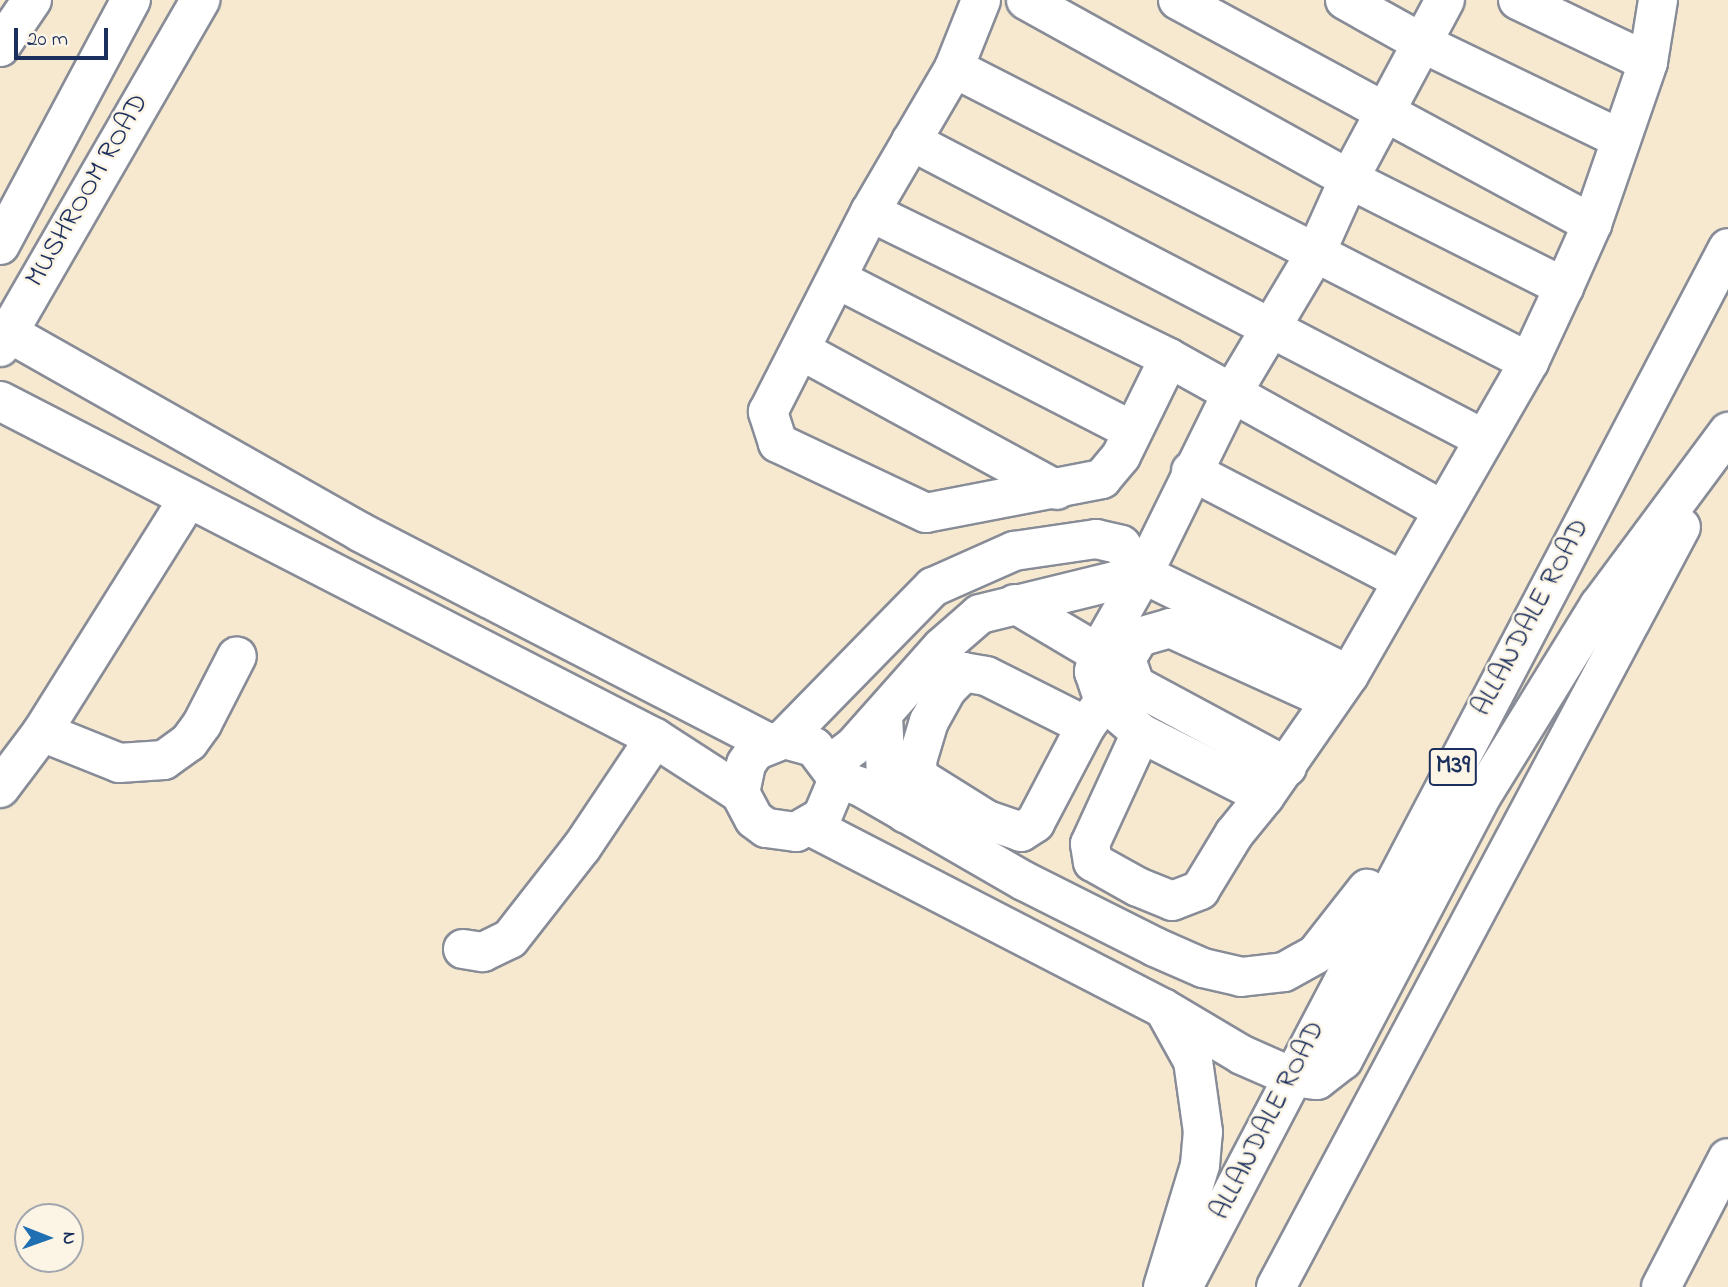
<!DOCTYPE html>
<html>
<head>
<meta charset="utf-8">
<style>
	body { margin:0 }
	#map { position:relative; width:1728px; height:1287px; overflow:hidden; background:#f6e9d0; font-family:"Indie Flower",sans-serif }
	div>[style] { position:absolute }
	.roads { filter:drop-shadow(2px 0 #888c97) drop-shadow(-2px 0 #888c97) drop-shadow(0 2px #888c97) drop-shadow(0 -2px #888c97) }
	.minor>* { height:38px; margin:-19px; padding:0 19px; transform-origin:19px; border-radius:19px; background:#fff }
	.major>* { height:38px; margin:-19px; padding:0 19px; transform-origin:19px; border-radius:19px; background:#fff }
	span { translate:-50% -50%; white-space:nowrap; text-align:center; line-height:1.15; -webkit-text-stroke:5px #fcf5e5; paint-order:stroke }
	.shield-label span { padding:2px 5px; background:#fcf5e5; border:2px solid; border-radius:5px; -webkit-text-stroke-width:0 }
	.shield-label { font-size:26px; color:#1b2f5e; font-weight:700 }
	.street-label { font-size:28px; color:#1b2f5e }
	.north { position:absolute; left:14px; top:1203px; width:70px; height:70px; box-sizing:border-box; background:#fcf5e5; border:2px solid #a2a6af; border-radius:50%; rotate:91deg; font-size:19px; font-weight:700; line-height:28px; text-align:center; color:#1b2f5e }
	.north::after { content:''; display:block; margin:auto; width:24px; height:32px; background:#1f6fb2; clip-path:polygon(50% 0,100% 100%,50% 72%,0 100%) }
	.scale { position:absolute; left:14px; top:28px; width:94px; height:32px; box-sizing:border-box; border:4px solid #1b2f5e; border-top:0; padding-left:9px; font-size:21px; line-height:24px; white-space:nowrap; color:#1b2f5e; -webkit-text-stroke:5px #fcf5e5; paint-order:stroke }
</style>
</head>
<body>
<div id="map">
	<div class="roads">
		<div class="minor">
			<i style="left:1026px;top:0;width:369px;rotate:29deg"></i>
			<i style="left:1349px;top:179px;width:241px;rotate:26.7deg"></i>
			<i style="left:1178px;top:0;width:471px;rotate:28.4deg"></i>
			<i style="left:1345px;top:0;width:88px;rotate:29.2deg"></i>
			<i style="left:1422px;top:43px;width:221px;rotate:25.8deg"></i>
			<i style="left:1518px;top:0;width:144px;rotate:25.5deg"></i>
			<i style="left:0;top:47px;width:57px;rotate:-55.8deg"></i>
			<i style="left:954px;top:68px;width:646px;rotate:27.08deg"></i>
			<i style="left:911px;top:141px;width:646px;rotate:27.48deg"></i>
			<i style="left:870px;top:212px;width:333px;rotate:26deg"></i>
			<i style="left:1169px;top:358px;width:109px;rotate:116.1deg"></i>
			<i style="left:1121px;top:456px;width:30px;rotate:130deg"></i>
			<i style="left:1102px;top:479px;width:179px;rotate:169.1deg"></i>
			<i style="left:926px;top:513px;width:164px;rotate:-154.7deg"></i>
			<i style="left:778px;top:443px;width:33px;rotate:-108deg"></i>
			<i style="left:768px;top:412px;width:225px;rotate:-63deg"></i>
			<i style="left:870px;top:212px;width:167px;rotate:-59.7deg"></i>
			<i style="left:954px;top:68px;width:73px;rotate:-68.3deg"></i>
			<i style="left:0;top:245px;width:278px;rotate:-61.9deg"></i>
			<i style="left:839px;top:280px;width:328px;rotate:27.2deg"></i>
			<i style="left:0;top:333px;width:7px;rotate:-8deg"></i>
			<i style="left:7px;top:332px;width:406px;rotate:29.5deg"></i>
			<i style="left:360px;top:532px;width:459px;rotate:27.3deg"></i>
			<i style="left:0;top:347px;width:401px;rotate:-60deg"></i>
			<i style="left:802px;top:351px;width:290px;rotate:28.6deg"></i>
			<i style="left:1169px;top:358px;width:72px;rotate:29.1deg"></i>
			<i style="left:1232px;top:393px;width:164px;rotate:-59.2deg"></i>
			<i style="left:1316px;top:252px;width:80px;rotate:-65.7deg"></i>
			<i style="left:1349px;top:179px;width:203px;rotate:-61.8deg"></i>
			<i style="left:0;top:401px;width:737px;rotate:27.23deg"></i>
			<i style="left:655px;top:738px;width:101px;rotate:32.9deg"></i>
			<i style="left:1191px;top:471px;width:237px;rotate:27.4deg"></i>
			<i style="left:1015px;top:604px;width:96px;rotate:30.6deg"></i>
			<i style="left:1349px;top:675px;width:361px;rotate:-60.1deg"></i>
			<i style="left:1529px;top:362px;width:83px;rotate:-65deg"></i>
			<i style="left:1564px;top:287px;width:69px;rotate:-66deg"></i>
			<i style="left:1592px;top:224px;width:171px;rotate:-70.9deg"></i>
			<i style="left:1648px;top:62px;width:63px;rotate:-80.8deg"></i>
			<i style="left:1086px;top:726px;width:112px;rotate:-153.4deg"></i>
			<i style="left:986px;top:676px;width:22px;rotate:-170deg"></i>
			<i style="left:964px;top:672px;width:24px;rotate:135deg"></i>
			<i style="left:947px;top:689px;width:37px;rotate:119deg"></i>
			<i style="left:929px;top:721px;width:42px;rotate:106.7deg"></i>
			<i style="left:917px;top:761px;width:16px;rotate:86deg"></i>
			<i style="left:918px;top:777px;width:81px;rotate:31.9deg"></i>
			<i style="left:987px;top:820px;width:36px;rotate:19deg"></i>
			<i style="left:1021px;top:832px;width:17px;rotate:-33deg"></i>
			<i style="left:1035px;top:823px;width:110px;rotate:-62.3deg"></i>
			<i style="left:1086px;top:726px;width:31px;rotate:-54deg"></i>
			<i style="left:42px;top:732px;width:83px;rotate:21.9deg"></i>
			<i style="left:119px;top:763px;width:45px;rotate:-3.8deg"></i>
			<i style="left:164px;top:760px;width:31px;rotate:-36deg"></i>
			<i style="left:189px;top:742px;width:22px;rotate:-54deg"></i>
			<i style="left:202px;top:724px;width:76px;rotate:-62.8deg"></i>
			<i style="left:1141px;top:733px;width:122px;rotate:114.7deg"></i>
			<i style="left:1090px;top:844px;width:18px;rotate:81deg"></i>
			<i style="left:1093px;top:862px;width:51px;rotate:29.1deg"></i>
			<i style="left:1138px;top:887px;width:37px;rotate:22deg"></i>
			<i style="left:1172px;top:901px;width:30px;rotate:-21deg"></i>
			<i style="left:1200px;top:890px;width:66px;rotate:-58.7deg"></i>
			<i style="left:1234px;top:834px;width:49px;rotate:-50.8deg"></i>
			<i style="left:784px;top:739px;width:213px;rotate:-45.6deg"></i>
			<i style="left:933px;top:587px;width:89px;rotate:-24deg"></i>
			<i style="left:1014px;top:551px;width:83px;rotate:-8.3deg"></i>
			<i style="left:1096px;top:539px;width:26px;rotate:13deg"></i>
			<i style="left:1121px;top:545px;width:36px;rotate:53deg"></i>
			<i style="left:1143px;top:574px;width:229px;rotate:26.1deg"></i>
			<i style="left:1349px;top:675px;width:147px;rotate:124.8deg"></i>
			<i style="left:1265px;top:796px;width:139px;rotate:-153.1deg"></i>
			<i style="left:1141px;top:733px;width:49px;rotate:-139.1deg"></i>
			<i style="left:1104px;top:701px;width:31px;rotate:-109deg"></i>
			<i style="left:1094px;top:672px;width:19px;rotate:-78deg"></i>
			<i style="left:1098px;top:653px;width:91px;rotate:-60.3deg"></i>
			<i style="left:1143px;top:574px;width:202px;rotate:-63.8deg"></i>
			<i style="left:1232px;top:393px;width:240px;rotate:29.1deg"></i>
			<i style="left:784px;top:739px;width:31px;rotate:15deg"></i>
			<i style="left:814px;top:747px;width:40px;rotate:53deg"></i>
			<i style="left:838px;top:779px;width:41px;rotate:112.8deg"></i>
			<i style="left:822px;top:817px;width:30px;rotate:150deg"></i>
			<i style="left:796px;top:832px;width:30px;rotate:-172deg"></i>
			<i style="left:766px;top:828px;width:15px;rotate:-143deg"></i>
			<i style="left:754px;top:819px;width:30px;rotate:-118deg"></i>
			<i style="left:740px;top:793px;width:30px;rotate:-78deg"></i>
			<i style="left:746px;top:764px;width:16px;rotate:-55deg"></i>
			<i style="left:755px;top:751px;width:31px;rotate:-22deg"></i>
			<i style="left:829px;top:765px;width:31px;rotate:-37deg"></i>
			<i style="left:854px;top:746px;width:132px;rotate:-48.4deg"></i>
			<i style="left:942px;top:647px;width:50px;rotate:-41deg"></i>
			<i style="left:980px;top:614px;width:168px;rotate:-13.8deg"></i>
			<i style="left:1287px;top:767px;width:173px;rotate:-151.7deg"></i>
			<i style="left:1135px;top:685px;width:28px;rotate:-109deg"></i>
			<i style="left:1126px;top:659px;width:26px;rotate:-59deg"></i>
			<i style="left:1139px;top:637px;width:32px;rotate:-16deg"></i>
			<i style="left:1170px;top:628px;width:175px;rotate:24.4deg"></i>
			<i style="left:0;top:788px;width:70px;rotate:-53.1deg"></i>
			<i style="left:42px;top:732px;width:276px;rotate:-57.9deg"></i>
			<i style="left:463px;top:949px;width:20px;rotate:9deg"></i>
			<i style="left:483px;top:952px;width:30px;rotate:-26deg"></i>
			<i style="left:510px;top:939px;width:117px;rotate:-52deg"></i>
			<i style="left:582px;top:847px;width:131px;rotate:-56.2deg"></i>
			<i style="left:1661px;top:1287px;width:145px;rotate:-62.6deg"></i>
		</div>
		<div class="major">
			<i style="left:883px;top:716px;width:60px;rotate:87.1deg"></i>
			<i style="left:886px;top:776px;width:42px;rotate:62.8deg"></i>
			<i style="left:838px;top:779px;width:24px;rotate:19deg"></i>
			<i style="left:861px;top:787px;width:188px;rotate:30deg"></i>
			<i style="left:1024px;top:881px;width:147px;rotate:26.7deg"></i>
			<i style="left:1155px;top:947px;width:52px;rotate:23.6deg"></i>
			<i style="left:1203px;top:968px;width:39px;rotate:13deg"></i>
			<i style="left:1241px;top:977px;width:43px;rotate:-6.6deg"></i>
			<i style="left:1284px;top:972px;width:37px;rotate:-29deg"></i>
			<i style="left:1316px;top:954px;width:83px;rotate:-51.9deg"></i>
			<i style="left:810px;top:826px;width:397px;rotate:27.3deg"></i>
			<i style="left:1163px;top:1008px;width:92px;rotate:30.7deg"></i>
			<i style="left:1242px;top:1055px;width:55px;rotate:23.7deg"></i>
			<i style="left:1292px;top:1077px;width:25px;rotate:7deg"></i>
			<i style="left:1317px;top:1080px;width:33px;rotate:-38deg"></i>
			<i style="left:1343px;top:1060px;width:303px;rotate:-62.3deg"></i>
			<i style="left:1484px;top:792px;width:219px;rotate:-58.3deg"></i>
			<i style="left:1599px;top:606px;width:217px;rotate:-53.4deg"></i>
			<i style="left:1163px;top:1287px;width:127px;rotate:-73.1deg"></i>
			<i style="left:1200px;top:1165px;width:33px;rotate:-85deg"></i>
			<i style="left:1203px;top:1132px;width:72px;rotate:-98deg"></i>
			<i style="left:1193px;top:1061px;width:60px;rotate:-119.1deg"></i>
			<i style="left:1183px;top:1287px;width:1173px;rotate:-62.32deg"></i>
			<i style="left:1276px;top:1287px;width:861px;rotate:-61.95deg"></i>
		</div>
	</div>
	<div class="shield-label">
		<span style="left:1453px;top:767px">M39</span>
	</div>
	<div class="street-label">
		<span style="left:88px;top:191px;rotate:-60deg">MUSHROOM ROAD</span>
		<span style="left:1532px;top:618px;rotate:-62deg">ALLANDALE ROAD</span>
		<span style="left:1269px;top:1121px;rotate:-63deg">ALLANDALE ROAD</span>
	</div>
	<div class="north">N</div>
	<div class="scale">20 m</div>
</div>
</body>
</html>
